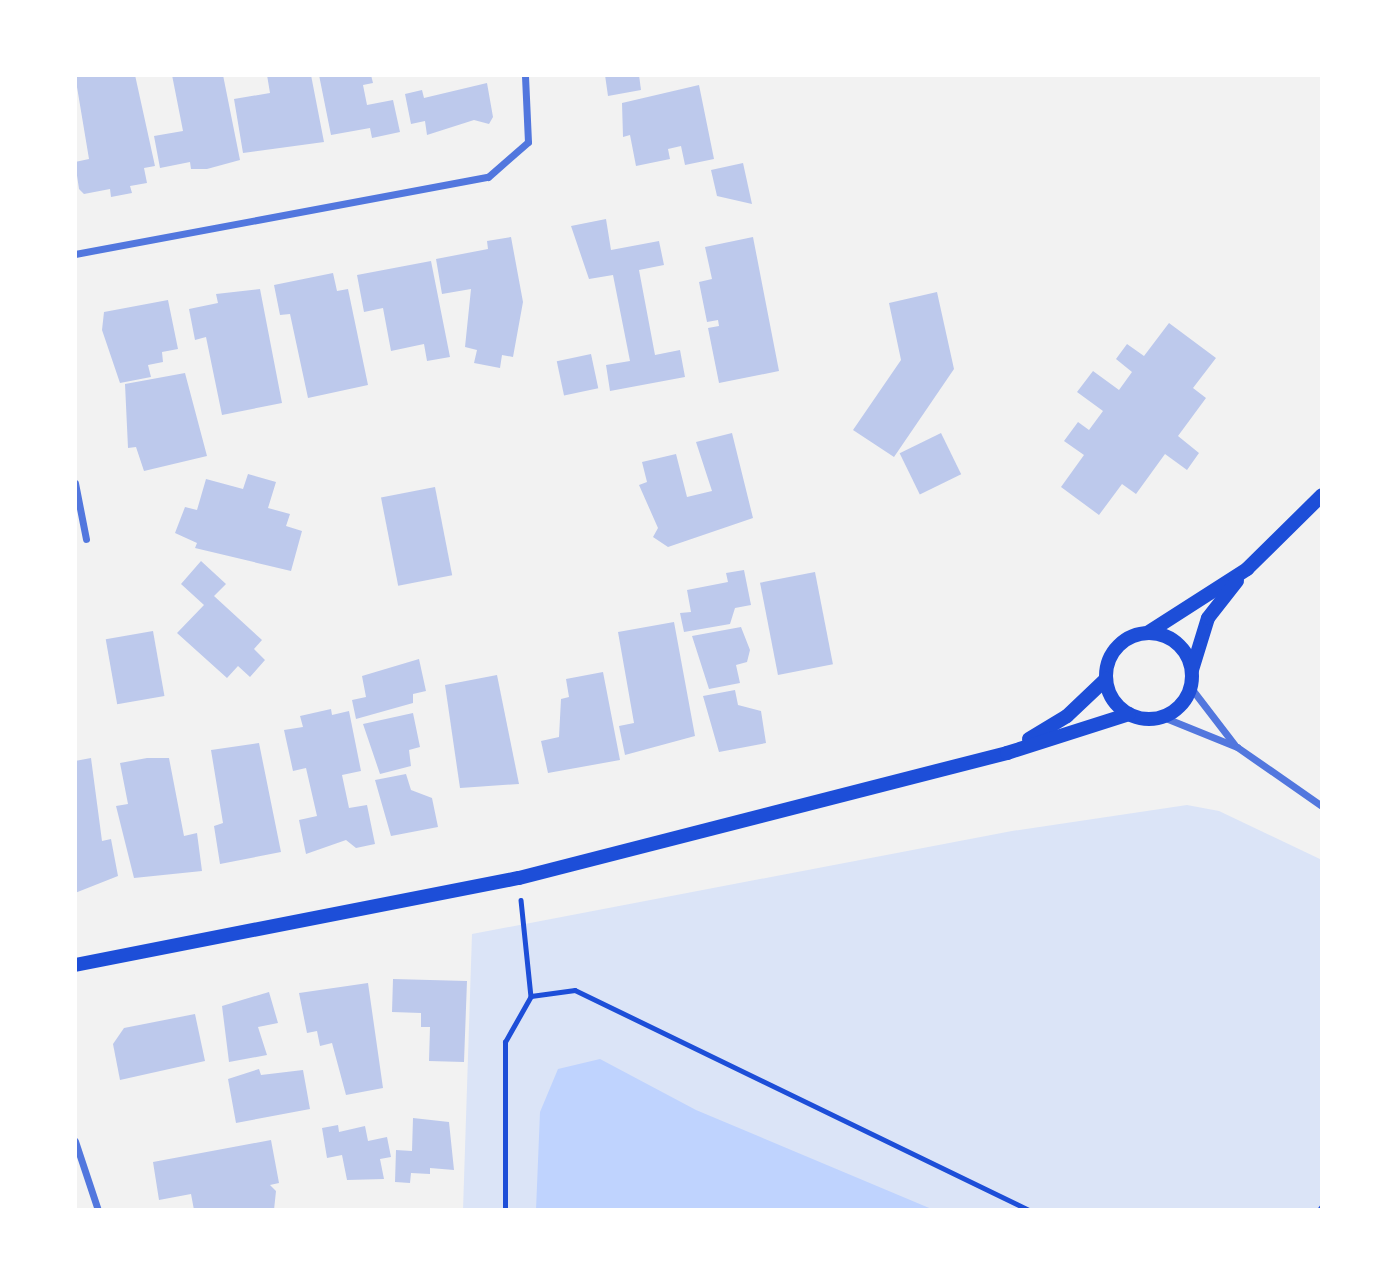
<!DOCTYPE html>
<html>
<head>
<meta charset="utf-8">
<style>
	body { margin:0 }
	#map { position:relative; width:1397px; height:1285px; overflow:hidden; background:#f2f2f2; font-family:"Fira Sans",sans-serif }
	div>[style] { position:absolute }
	.green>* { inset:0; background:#dbe4f7 }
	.water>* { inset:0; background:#bfd3fe }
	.building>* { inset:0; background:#bdc9ec; transform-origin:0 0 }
	.path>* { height:4.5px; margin:-2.25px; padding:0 2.25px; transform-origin:2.25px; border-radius:2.25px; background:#1d4ed8 }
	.minor>* { height:7px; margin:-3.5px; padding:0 3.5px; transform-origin:3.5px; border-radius:3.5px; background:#5277de }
	.secondary>* { height:14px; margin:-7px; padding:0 7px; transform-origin:7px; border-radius:7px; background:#1d4ed8 }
	.secondary>.ring { margin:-7px; padding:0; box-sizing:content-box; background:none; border:14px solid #1d4ed8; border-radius:50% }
	span { translate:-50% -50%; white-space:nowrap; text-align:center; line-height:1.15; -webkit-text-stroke:6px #fff; paint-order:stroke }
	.frame { position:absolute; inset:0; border:77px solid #fff; pointer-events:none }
</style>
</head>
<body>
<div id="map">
	<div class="green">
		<i style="clip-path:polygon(1187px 805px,1219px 811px,1322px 860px,1322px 1210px,463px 1210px,472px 934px,1012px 831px)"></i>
	</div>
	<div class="water">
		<i style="clip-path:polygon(600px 1059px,696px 1110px,934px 1210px,536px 1210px,540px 1112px,558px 1069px)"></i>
	</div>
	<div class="building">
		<i style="clip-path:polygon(75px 75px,135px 75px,155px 166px,144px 168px,147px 183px,130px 186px,132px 193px,111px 197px,110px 189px,84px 194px,79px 189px,75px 162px,89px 159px)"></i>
		<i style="clip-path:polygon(172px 75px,223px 75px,240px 160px,207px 169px,191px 169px,190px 162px,160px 168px,154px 136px,183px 131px)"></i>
		<i style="clip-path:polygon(267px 75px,311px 75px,324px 142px,243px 153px,234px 99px,270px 93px)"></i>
		<i style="clip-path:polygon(319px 75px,371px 75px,373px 83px,363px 85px,367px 105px,393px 100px,400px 132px,372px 138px,370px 128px,331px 135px)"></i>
		<i style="clip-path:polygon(605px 75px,639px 75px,641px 90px,608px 96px)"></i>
		<i style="clip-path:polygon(487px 83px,493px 117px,489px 124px,474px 120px,427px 135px,425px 121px,411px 124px,405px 94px,422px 90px,424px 98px)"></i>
		<i style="clip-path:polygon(699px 85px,714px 159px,685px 165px,681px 146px,668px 149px,670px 159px,636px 166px,630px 135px,623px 137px,622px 103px)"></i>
		<i style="clip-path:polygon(743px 163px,752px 204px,717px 196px,711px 170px)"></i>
		<i style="clip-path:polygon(606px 219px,611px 250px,659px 241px,664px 265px,639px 270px,655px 355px,680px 350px,685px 377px,610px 391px,606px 365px,630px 361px,613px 275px,589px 279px,571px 226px)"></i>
		<i style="clip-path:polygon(511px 237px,523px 302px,513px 357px,502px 355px,500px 368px,474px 363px,477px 350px,465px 347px,471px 289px,442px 294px,436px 259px,488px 249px,487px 241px)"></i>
		<i style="clip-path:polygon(753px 237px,779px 371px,719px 383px,708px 328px,719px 326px,718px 320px,707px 322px,699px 282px,712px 279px,705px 247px)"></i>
		<i style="clip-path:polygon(431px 261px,450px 357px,427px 361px,424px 344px,391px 351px,383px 308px,364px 312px,357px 275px)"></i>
		<i style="clip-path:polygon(333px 273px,337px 291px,348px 289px,368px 385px,308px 398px,290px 314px,280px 315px,274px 285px)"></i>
		<i style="clip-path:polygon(260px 289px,282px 403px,222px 415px,206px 337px,195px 340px,189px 309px,218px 303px,216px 294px)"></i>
		<i style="clip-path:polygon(937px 292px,954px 369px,894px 457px,853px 430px,901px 360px,889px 303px)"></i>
		<i style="clip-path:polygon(168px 300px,178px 349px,162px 352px,163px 362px,148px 365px,151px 377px,120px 383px,102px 330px,104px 312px)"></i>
		<i style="clip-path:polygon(1169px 323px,1216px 358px,1193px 388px,1206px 398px,1178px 436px,1199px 453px,1187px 470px,1165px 454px,1136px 494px,1122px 484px,1099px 515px,1061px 487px,1084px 455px,1064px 441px,1078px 422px,1089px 430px,1103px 411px,1077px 392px,1093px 371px,1119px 390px,1132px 372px,1116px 359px,1127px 344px,1144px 356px)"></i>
		<i style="left:591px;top:354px;width:35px;height:35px;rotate:78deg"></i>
		<i style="clip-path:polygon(185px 373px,207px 456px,144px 471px,136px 447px,128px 448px,125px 384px)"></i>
		<i style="clip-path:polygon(732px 433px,753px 518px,668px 547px,653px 537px,658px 528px,639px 485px,647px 482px,642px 462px,676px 454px,687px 497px,712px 491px,696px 442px)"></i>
		<i style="left:941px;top:433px;width:46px;height:46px;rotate:64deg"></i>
		<i style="clip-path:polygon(248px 474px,276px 482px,268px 508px,290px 514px,286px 526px,302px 531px,291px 571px,195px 548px,197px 543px,175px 533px,185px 507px,197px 510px,206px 479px,243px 489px)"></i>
		<i style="left:435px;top:487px;width:90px;height:55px;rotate:79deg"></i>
		<i style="clip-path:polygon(201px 561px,226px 584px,214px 596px,262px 640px,254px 649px,265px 660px,250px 677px,238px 666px,227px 678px,177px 633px,204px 605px,181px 584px)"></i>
		<i style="clip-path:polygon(744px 570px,751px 605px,735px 608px,730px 624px,684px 632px,680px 613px,691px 612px,687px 590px,728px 582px,726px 573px)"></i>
		<i style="left:815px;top:572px;width:94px;height:56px;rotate:79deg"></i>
		<i style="clip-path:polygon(674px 622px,695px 736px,625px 755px,619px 726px,634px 723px,618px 632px)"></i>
		<i style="clip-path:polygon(741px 627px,750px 650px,747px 662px,736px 665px,740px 683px,709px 689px,692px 636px)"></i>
		<i style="left:153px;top:631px;width:66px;height:48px;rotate:80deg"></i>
		<i style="clip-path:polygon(419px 659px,426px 691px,413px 694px,413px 703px,356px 719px,352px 700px,366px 697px,362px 676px)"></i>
		<i style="clip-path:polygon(603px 672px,620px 760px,548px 773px,541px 741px,559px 737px,561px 699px,569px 697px,566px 679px)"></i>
		<i style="clip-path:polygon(497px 675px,519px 784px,460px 788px,445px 685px)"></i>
		<i style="clip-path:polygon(735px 690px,738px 705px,761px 711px,766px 743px,719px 752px,703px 696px)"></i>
		<i style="clip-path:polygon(331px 709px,332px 715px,349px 711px,361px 771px,342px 775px,349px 808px,367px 805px,375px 844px,356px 848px,346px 840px,306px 854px,299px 820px,317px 816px,306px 768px,293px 771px,284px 730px,303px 727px,300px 716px)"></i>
		<i style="clip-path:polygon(413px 713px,420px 747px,409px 750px,411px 766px,380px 774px,363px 724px)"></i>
		<i style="clip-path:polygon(259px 743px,281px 852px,220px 864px,214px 826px,223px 823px,211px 750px)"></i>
		<i style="clip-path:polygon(91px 758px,102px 841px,111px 839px,118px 876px,75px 893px,75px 761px)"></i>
		<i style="clip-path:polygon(147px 758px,169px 758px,184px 836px,197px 833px,202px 871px,134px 878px,116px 806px,128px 804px,120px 763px)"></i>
		<i style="clip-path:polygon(406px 774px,411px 790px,432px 798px,438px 827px,391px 836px,375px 780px)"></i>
		<i style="clip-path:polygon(393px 979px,467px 981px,464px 1062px,429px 1061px,430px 1027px,421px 1027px,421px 1013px,392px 1012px)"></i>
		<i style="clip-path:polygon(368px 983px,383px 1088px,346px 1095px,332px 1043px,320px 1046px,317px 1031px,307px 1033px,299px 993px)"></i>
		<i style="clip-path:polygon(269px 992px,278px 1023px,258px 1027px,267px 1055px,229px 1062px,222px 1006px)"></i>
		<i style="clip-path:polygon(195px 1014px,205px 1061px,120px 1080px,113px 1044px,124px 1028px)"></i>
		<i style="clip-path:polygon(259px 1069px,261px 1075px,303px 1070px,310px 1109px,236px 1123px,228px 1079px)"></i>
		<i style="clip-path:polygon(413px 1118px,449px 1122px,454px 1170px,430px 1168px,430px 1174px,411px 1173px,410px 1183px,395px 1182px,396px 1150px,412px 1151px)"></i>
		<i style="clip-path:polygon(338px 1125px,339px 1132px,365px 1126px,368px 1141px,387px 1137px,391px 1157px,380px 1159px,384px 1179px,347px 1180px,342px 1155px,327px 1158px,322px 1128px)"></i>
		<i style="clip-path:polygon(271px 1140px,279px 1183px,270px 1185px,276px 1191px,274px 1210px,194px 1210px,191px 1194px,159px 1200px,153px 1162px)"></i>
	</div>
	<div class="path">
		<i style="left:521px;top:900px;width:97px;rotate:84.1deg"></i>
		<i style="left:505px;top:1210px;width:168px;rotate:-90deg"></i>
		<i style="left:505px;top:1042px;width:53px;rotate:-60.5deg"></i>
		<i style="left:531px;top:996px;width:44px;rotate:-7.8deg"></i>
		<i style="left:575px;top:990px;width:504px;rotate:25.85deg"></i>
		<i style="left:1319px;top:1210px;width:5px;rotate:-53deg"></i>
	</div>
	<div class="minor">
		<i style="left:75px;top:254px;width:420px;rotate:-10.6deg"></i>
		<i style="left:488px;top:177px;width:53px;rotate:-41.2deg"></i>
		<i style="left:528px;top:142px;width:67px;rotate:-92.6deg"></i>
		<i style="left:75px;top:483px;width:57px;rotate:78.9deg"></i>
		<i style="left:1191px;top:688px;width:71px;rotate:52.5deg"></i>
		<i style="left:1163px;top:717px;width:80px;rotate:22.1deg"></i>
		<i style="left:1237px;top:747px;width:103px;rotate:34.8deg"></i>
		<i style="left:75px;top:1141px;width:73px;rotate:71.6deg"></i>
	</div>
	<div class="secondary">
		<i style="left:1149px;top:632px;width:117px;rotate:-32.7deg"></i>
		<i style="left:1247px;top:569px;width:105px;rotate:-44.6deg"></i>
		<i class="ring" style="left:1106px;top:633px;width:72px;height:72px"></i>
		<i style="left:1192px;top:670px;width:54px;rotate:-72.9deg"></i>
		<i style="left:1208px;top:618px;width:47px;rotate:-51.9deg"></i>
		<i style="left:1029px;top:739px;width:44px;rotate:-31.2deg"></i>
		<i style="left:1067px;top:716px;width:54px;rotate:-43.5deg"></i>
		<i style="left:75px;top:965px;width:452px;rotate:-11.1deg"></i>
		<i style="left:519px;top:878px;width:504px;rotate:-14.37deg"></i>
		<i style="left:1007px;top:753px;width:128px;rotate:-17.7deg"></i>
	</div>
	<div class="frame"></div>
</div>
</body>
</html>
